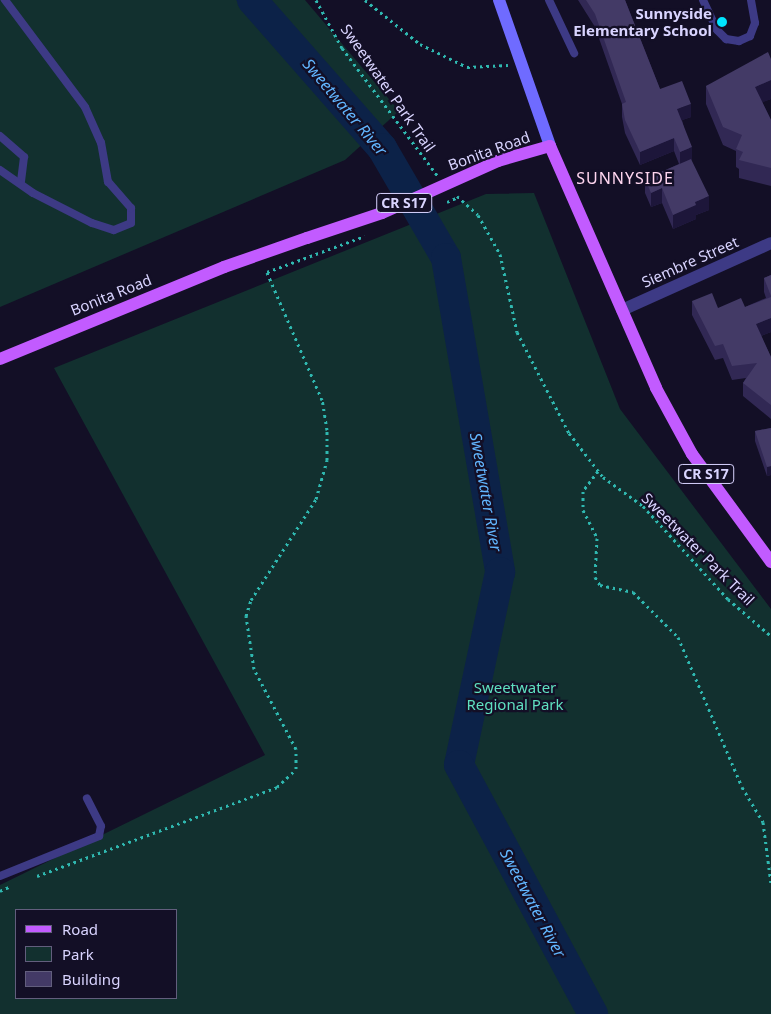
<!DOCTYPE html>
<html>
<head>
<meta charset="utf-8">
<style>
	body { margin:0 }
	#map { position:relative; width:771px; height:1014px; overflow:hidden; background:#130f26; font-family:"Noto Sans",sans-serif }
	div>[style] { position:absolute }
	.green>* { inset:0; background:#12302f }
	.water>* { inset:0; background:#0c2248 }
	.river>* { height:30px; margin:-15px; padding:0 15px; transform-origin:15px; border-radius:15px; background:#0c2248 }
	.path>* { height:3px; margin-top:-1.5px; transform-origin:0; background:repeating-linear-gradient(90deg,#2fb8b0 0 2.5px,transparent 0 6.5px) }
	.lane>* { height:8px; margin:-4px; padding:0 4px; transform-origin:4px; border-radius:4px; background:#3d3a85 }
	.street>* { height:12px; margin:-6px; padding:0 6px; transform-origin:6px; border-radius:6px; background:#3d3a85 }
	.secondary>* { height:12px; margin:-6px; padding:0 6px; transform-origin:6px; border-radius:6px; background:#6f6bff }
	.primary>* { height:12px; margin:-6px; padding:0 6px; transform-origin:6px; border-radius:6px; background:#c25bff }
	.primary-bridge>* { height:12px; margin:-6px; padding:0 6px; transform-origin:6px; border-radius:6px; background:#c25bff }
	.wall>* { inset:0; background:#312854 }
	.shaded-wall>* { inset:0; background:#1d163a }
	.building>* { inset:0; background:#433a66 }
	.dots>* { width:14px; height:14px; translate:-50% -50%; box-sizing:border-box; border:2px solid #130f26; border-radius:50% }
	span { translate:-50% -50%; white-space:nowrap; text-align:center; line-height:1.15; -webkit-text-stroke:4.5px #130f26; paint-order:stroke }
	.shield-label span { padding:1px 4px; background:#130f26; border:1px solid; border-radius:4px; -webkit-text-stroke-width:0 }
	.shield-label { font-size:14px; color:#d9d4ff; font-weight:700 }
	.poi-label { font-size:15px; color:#d9d4ff; font-weight:700 }
	.right { translate:-100% -50%; text-align:right }
	.street-label { font-size:15px; color:#d9d4ff }
	.park-label { font-size:15px; color:#5fe0c0 }
	.water-label { font-size:16px; color:#62b6ff; font-style:italic }
	.neighbourhood-label { font-size:16px; color:#ffd6f0; letter-spacing:1px }
	.legend { position:absolute; left:15px; top:909px; width:162px; height:90px; box-sizing:border-box; background:#130f26; border:1px solid #625e7d; margin:0; padding:6px 9px; list-style:none; font-size:15px; color:#d9d4ff }
	.legend li { display:flex; align-items:center; gap:10px; height:25px }
	.legend b { width:25px; border:1px solid #625e7d }
</style>
</head>
<body>
<div id="map">
	<div class="green">
		<i style="clip-path:polygon(0 0,305px 0,399px 111px,345px 160px,0 307px)"></i>
		<i style="clip-path:polygon(evenodd,534px 193px,620px 409px,771px 609px,771px 1014px,0 1014px,0 885px,265px 755px,54px 368px,486px 194px,534px 193px,16px 910px,176px 910px,176px 998px,16px 998px,16px 910px)"></i>
	</div>
	<div class="water">
		<i style="clip-path:polygon(236px 0,246px 0,357px 126px,350px 132px)"></i>
	</div>
	<div class="river">
		<i style="left:252px;top:0;width:197px;rotate:48.7deg"></i>
		<i style="left:382px;top:148px;width:127px;rotate:59.8deg"></i>
		<i style="left:446px;top:258px;width:319px;rotate:80.2deg"></i>
		<i style="left:500px;top:572px;width:197px;rotate:102deg"></i>
		<i style="left:459px;top:765px;width:283px;rotate:61.7deg"></i>
	</div>
	<div class="path">
		<i style="left:316px;top:0;width:55px;rotate:61.6deg"></i>
		<i style="left:342px;top:48px;width:159px;rotate:53.2deg"></i>
		<i style="left:365px;top:0;width:70px;rotate:38.7deg"></i>
		<i style="left:420px;top:44px;width:52px;rotate:26.1deg"></i>
		<i style="left:467px;top:67px;width:41px;rotate:-2.8deg"></i>
		<i style="left:457px;top:196px;width:28px;rotate:42deg"></i>
		<i style="left:478px;top:215px;width:45px;rotate:60.6deg"></i>
		<i style="left:500px;top:254px;width:80px;rotate:77.7deg"></i>
		<i style="left:517px;top:332px;width:114px;rotate:62.8deg"></i>
		<i style="left:569px;top:433px;width:56px;rotate:52.3deg"></i>
		<i style="left:603px;top:477px;width:49px;rotate:35.9deg"></i>
		<i style="left:643px;top:506px;width:126px;rotate:47.6deg"></i>
		<i style="left:728px;top:599px;width:57px;rotate:40.7deg"></i>
		<i style="left:447px;top:202px;width:12px;rotate:-24deg"></i>
		<i style="left:598px;top:471px;width:25px;rotate:127deg"></i>
		<i style="left:583px;top:491px;width:19px;rotate:90deg"></i>
		<i style="left:583px;top:510px;width:31px;rotate:63deg"></i>
		<i style="left:597px;top:538px;width:39px;rotate:93deg"></i>
		<i style="left:595px;top:577px;width:9px;rotate:58deg"></i>
		<i style="left:600px;top:585px;width:34px;rotate:12deg"></i>
		<i style="left:633px;top:592px;width:64px;rotate:45deg"></i>
		<i style="left:678px;top:637px;width:163px;rotate:66.9deg"></i>
		<i style="left:742px;top:787px;width:41px;rotate:59deg"></i>
		<i style="left:763px;top:822px;width:63px;rotate:82.6deg"></i>
		<i style="left:37px;top:876px;width:256px;rotate:-20.3deg"></i>
		<i style="left:277px;top:787px;width:26px;rotate:-43deg"></i>
		<i style="left:296px;top:769px;width:20px;rotate:-90deg"></i>
		<i style="left:296px;top:749px;width:90px;rotate:-117.7deg"></i>
		<i style="left:254px;top:669px;width:54px;rotate:-98.6deg"></i>
		<i style="left:246px;top:616px;width:17px;rotate:-73deg"></i>
		<i style="left:251px;top:600px;width:120px;rotate:-57.2deg"></i>
		<i style="left:316px;top:499px;width:41px;rotate:-74.2deg"></i>
		<i style="left:327px;top:460px;width:30px;rotate:-90deg"></i>
		<i style="left:327px;top:430px;width:30px;rotate:-99deg"></i>
		<i style="left:322px;top:400px;width:139px;rotate:-113.3deg"></i>
		<i style="left:267px;top:272px;width:104px;rotate:-20.2deg"></i>
		<i style="left:0;top:891px;width:12px;rotate:-24deg"></i>
	</div>
	<div class="lane">
		<i style="left:549px;top:0;width:59px;rotate:64.7deg"></i>
		<i style="left:703px;top:0;width:33px;rotate:65deg"></i>
		<i style="left:717px;top:30px;width:13px;rotate:45deg"></i>
		<i style="left:726px;top:39px;width:13px;rotate:9deg"></i>
		<i style="left:739px;top:41px;width:12px;rotate:-24deg"></i>
		<i style="left:750px;top:36px;width:14px;rotate:-69deg"></i>
		<i style="left:755px;top:23px;width:23px;rotate:-100deg"></i>
		<i style="left:0;top:136px;width:32px;rotate:41deg"></i>
		<i style="left:24px;top:157px;width:26px;rotate:97deg"></i>
		<i style="left:0;top:170px;width:40px;rotate:34.9deg"></i>
		<i style="left:33px;top:193px;width:66px;rotate:27deg"></i>
		<i style="left:92px;top:223px;width:23px;rotate:18deg"></i>
		<i style="left:114px;top:230px;width:18px;rotate:-22deg"></i>
		<i style="left:131px;top:223px;width:15px;rotate:-90deg"></i>
		<i style="left:131px;top:208px;width:35px;rotate:-131deg"></i>
		<i style="left:108px;top:182px;width:40px;rotate:-100deg"></i>
		<i style="left:101px;top:143px;width:39px;rotate:-114deg"></i>
		<i style="left:85px;top:107px;width:134px;rotate:-126.8deg"></i>
		<i style="left:0;top:876px;width:107px;rotate:-22deg"></i>
		<i style="left:99px;top:836px;width:10px;rotate:-79deg"></i>
		<i style="left:101px;top:826px;width:31px;rotate:-117deg"></i>
	</div>
	<div class="street">
		<i style="left:622px;top:310px;width:163px;rotate:-24.2deg"></i>
	</div>
	<div class="secondary">
		<i style="left:499px;top:0;width:155px;rotate:70.7deg"></i>
	</div>
	<div class="primary">
		<i style="left:498px;top:161px;width:54px;rotate:-16.1deg"></i>
		<i style="left:550px;top:146px;width:264px;rotate:66.3deg"></i>
		<i style="left:656px;top:388px;width:75px;rotate:61.4deg"></i>
		<i style="left:692px;top:454px;width:134px;rotate:53.8deg"></i>
		<i style="left:0;top:359px;width:242px;rotate:-22.3deg"></i>
		<i style="left:224px;top:267px;width:88px;rotate:-19.3deg"></i>
	</div>
	<div class="primary-bridge">
		<i style="left:307px;top:238px;width:79px;rotate:-18.4deg"></i>
		<i style="left:382px;top:213px;width:127px;rotate:-24.1deg"></i>
	</div>
	<div class="wall">
		<i style="clip-path:polygon(578px 0,625px 0,660px 89px,691px 117px,682px 120px,692px 160px,691px 160px,709px 210px,696px 215px,696px 219px,673px 229px,662px 203px,651px 207px,645px 193px,645px 179px,679px 164px,674px 151px,640px 165px,625px 133px,622px 117px,622px 104px,595px 27px)"></i>
		<i style="clip-path:polygon(771px 59px,771px 99px,762px 102px,771px 120px,771px 186px,739px 178px,739px 169px,736px 167px,736px 151px,723px 145px,706px 104px,706px 86px)"></i>
		<i style="clip-path:polygon(771px 275px,771px 332px,761px 336px,771px 357px,771px 419px,743px 396px,743px 383px,746px 378px,732px 380px,723px 358px,715px 360px,692px 315px,692px 301px,718px 308px,745px 307px,766px 298px,764px 292px,764px 278px)"></i>
		<i style="clip-path:polygon(771px 428px,771px 475px,767px 476px,755px 441px,755px 431px)"></i>
	</div>
	<div class="shaded-wall">
		<i style="clip-path:polygon(771px 80px,771px 99px,755px 105px,755px 87px)"></i>
		<i style="clip-path:polygon(691px 104px,691px 117px,677px 122px,677px 109px)"></i>
		<i style="clip-path:polygon(674px 138px,674px 151px,640px 165px,640px 152px)"></i>
		<i style="clip-path:polygon(692px 147px,692px 160px,680px 165px,680px 152px)"></i>
		<i style="clip-path:polygon(662px 188px,662px 203px,651px 207px,651px 193px)"></i>
		<i style="clip-path:polygon(709px 196px,709px 210px,696px 215px,696px 219px,673px 229px,673px 215px,695px 202px)"></i>
		<i style="clip-path:polygon(771px 318px,771px 332px,756px 338px,756px 324px)"></i>
		<i style="clip-path:polygon(771px 466px,771px 475px,767px 476px,767px 467px)"></i>
	</div>
	<div class="building">
		<i style="clip-path:polygon(586px 0,625px 0,660px 89px,682px 81px,691px 104px,677px 109px,692px 147px,680px 152px,674px 138px,640px 152px,625px 120px,622px 104px,626px 102px,595px 14px)"></i>
		<i style="clip-path:polygon(768px 52px,771px 59px,771px 80px,755px 87px,771px 120px,771px 168px,739px 160px,743px 152px,736px 149px,742px 135px,723px 127px,706px 86px)"></i>
		<i style="clip-path:polygon(691px 159px,709px 196px,695px 202px,696px 205px,673px 215px,662px 188px,651px 193px,645px 179px)"></i>
		<i style="clip-path:polygon(771px 275px,771px 296px,764px 278px)"></i>
		<i style="clip-path:polygon(712px 293px,718px 308px,741px 298px,745px 307px,771px 297px,771px 318px,756px 324px,771px 357px,771px 405px,743px 383px,757px 363px,732px 366px,723px 344px,715px 346px,692px 301px)"></i>
		<i style="clip-path:polygon(771px 428px,771px 466px,767px 467px,755px 431px)"></i>
	</div>
	<div class="dots">
		<i style="left:722px;top:22px;background:#00e5ff"></i>
	</div>
	<div class="shield-label">
		<span style="left:404px;top:203px">CR S17</span>
		<span style="left:706px;top:474px">CR S17</span>
	</div>
	<div class="poi-label">
		<span class="right" style="left:712px;top:22px">Sunnyside<br>Elementary School</span>
	</div>
	<div class="street-label">
		<span style="left:388px;top:88px;rotate:55deg">Sweetwater Park Trail</span>
		<span style="left:489px;top:151px;rotate:-20deg">Bonita Road</span>
		<span style="left:690px;top:262px;rotate:-24deg">Siembre Street</span>
		<span style="left:111px;top:295px;rotate:-22deg">Bonita Road</span>
		<span style="left:698px;top:549px;rotate:45deg">Sweetwater Park Trail</span>
	</div>
	<div class="park-label">
		<span style="left:515px;top:696px">Sweetwater<br>Regional Park</span>
	</div>
	<div class="water-label">
		<span style="left:345px;top:107px;rotate:50deg">Sweetwater River</span>
		<span style="left:486px;top:492px;rotate:80deg">Sweetwater River</span>
		<span style="left:533px;top:903px;rotate:62deg">Sweetwater River</span>
	</div>
	<div class="neighbourhood-label">
		<span style="left:625px;top:178px">SUNNYSIDE</span>
	</div>
	<ul class="legend">
	<li><b style="height:6px;background:#c25bff"></b>Road</li>
	<li><b style="height:14px;background:#12302f"></b>Park</li>
	<li><b style="height:14px;background:#433a66"></b>Building</li>
	</ul>
</div>
</body>
</html>
